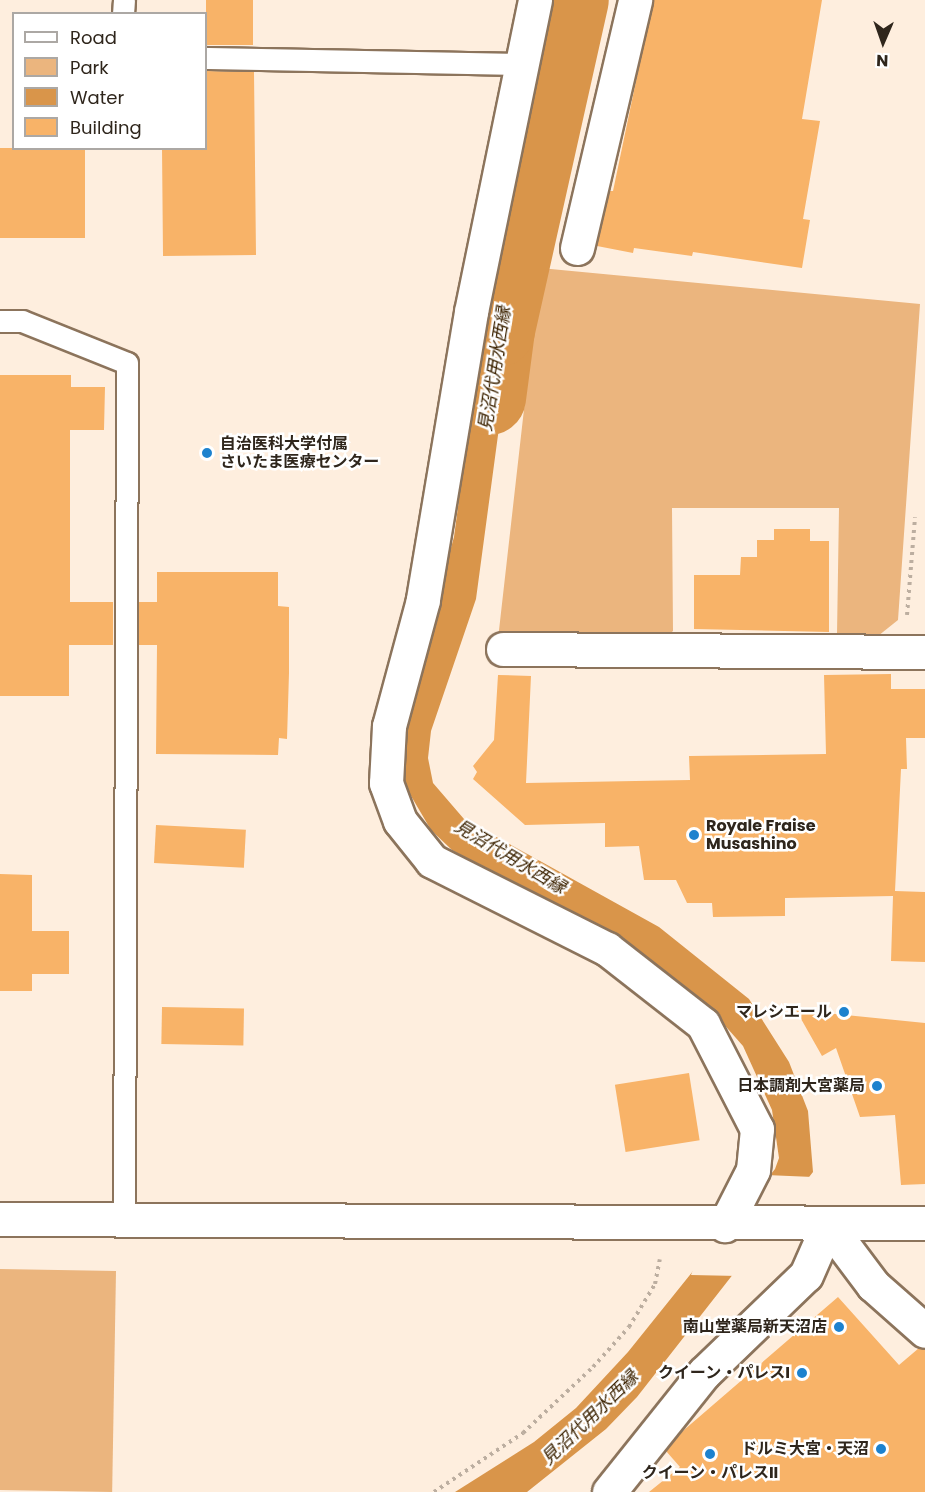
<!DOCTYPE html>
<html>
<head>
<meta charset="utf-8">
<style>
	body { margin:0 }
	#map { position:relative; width:925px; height:1492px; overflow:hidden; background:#feeede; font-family:Poppins,"Noto Sans JP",sans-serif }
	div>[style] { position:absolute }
	.green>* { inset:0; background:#ebb57e; transform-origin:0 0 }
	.water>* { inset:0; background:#d9954a }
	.pier>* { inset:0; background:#feeede }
	.river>* { height:74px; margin:-37px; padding:0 37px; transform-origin:37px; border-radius:37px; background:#d9954a }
	.building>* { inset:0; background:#f8b368; transform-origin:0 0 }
	.path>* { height:4px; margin-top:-2px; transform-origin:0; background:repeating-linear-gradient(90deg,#bcaea0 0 3px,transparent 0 7.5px) }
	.roads { filter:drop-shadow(2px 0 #8c745c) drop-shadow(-2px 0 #8c745c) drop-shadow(0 2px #8c745c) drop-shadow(0 -2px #8c745c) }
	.service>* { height:21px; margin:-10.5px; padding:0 10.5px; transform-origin:10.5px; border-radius:10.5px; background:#fff }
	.minor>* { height:33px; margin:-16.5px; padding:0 16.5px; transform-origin:16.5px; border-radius:16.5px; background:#fff }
	.tertiary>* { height:33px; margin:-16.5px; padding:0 16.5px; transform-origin:16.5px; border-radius:16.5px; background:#fff }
	.dots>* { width:16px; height:16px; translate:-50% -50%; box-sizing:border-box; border:3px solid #fff; border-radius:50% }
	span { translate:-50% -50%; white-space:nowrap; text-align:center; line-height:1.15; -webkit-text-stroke:5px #fff; paint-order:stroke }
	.poi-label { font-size:16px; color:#2f261c; font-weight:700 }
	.left { translate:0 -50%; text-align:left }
	.right { translate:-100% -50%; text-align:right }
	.water-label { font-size:18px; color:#3d2301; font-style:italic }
	.legend { position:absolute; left:12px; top:12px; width:195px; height:138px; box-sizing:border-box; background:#fff; border:2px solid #aca8a4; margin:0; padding:8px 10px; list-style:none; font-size:18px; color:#2f261c }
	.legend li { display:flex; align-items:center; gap:12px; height:30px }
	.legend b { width:30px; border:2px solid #aca8a4 }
	.north { position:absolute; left:853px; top:12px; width:60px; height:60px; -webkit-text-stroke:4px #fff; paint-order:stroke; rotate:182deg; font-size:16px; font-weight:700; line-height:24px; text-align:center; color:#2f261c }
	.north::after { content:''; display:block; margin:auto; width:21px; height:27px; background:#2f261c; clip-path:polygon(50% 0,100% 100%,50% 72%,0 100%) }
</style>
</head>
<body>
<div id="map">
	<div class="green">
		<i style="clip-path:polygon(540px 268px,920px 304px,898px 620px,878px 636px,837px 634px,839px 508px,672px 508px,673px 631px,662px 640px,498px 639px)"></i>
		<i style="left:116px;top:1271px;width:221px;height:116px;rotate:91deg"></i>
	</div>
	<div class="water">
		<i style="clip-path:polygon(486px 296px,516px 301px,476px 599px,431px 731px,428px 758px,433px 783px,464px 819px,659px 927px,749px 999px,789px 1062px,808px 1111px,813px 1172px,637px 1397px,606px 1429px,527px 1492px,455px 1492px,534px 1442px,576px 1408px,628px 1352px,775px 1169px,779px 1158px,772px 1110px,743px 1046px,705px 1003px,665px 972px,452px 850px,431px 830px,404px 784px,397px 738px,454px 537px)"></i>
	</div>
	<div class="pier">
		<i style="clip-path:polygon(766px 1175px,813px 1177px,738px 1276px,691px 1275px,698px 1256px)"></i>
	</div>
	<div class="river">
		<i style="left:489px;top:398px;width:69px;rotate:-82.5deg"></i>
		<i style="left:498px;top:330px;width:338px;rotate:-77.4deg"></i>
	</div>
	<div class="building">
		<i style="left:206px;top:0;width:47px;height:45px"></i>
		<i style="clip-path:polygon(653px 0,822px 0,802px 119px,820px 121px,803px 219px,810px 220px,802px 268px,693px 252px,692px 256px,634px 248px,633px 253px,597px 246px,610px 191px,613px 191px)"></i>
		<i style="clip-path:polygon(206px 71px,254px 72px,256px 255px,163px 256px,162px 148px,206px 148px)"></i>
		<i style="left:0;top:148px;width:85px;height:90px"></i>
		<i style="clip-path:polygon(0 375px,71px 375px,71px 387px,105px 387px,104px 430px,70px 430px,70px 602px,113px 602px,113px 645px,69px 645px,69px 696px,0 696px)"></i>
		<i style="clip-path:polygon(774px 529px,810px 529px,810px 541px,829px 541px,829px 632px,694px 629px,694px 575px,740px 575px,741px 557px,757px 557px,757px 540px,774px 540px)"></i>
		<i style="clip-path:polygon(157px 572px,278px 572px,278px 606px,289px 607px,289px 673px,287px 739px,279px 738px,278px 755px,156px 754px,157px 645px,139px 645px,139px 602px,157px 602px)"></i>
		<i style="clip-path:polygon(891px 674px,891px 689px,925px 689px,925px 738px,906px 738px,907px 769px,901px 769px,895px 891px,925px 892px,925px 962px,891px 961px,893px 896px,785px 898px,785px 916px,713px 917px,712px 903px,687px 903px,676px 880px,644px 880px,639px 846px,605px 847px,605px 823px,525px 825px,473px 779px,477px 772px,473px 766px,494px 740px,498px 675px,531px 676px,526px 783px,690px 780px,689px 756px,826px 754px,824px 675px)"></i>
		<i style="left:156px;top:825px;width:90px;height:38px;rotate:3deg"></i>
		<i style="clip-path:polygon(0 874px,32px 875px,32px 931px,69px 931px,69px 974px,32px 974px,32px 991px,0 991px)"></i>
		<i style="left:162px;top:1007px;width:82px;height:37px;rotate:1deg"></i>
		<i style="clip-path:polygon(796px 1010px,925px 1023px,925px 1184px,901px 1185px,895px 1115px,860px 1117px,836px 1048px,822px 1056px)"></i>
		<i style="left:689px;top:1073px;width:68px;height:75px;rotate:81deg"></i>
		<i style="clip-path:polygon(838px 1297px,899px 1365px,919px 1348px,925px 1349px,925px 1492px,649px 1492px,680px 1467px,666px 1451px,677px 1436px)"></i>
	</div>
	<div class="path">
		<i style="left:907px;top:615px;width:98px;rotate:-85.3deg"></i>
		<i style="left:434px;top:1492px;width:107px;rotate:-33.5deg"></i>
		<i style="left:523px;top:1433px;width:96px;rotate:-43.3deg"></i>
		<i style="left:593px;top:1367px;width:54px;rotate:-48deg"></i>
		<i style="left:629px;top:1327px;width:50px;rotate:-58.8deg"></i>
		<i style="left:655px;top:1284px;width:25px;rotate:-79deg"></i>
	</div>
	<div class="roads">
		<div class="service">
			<i style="left:123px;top:14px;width:14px;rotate:-86deg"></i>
			<i style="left:206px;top:58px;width:316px;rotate:1.1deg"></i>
			<i style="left:0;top:321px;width:22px"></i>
			<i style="left:22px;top:321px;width:113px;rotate:21.8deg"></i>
			<i style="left:127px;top:363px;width:857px;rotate:90.2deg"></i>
		</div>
		<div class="minor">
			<i style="left:535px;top:0;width:318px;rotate:101.6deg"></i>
			<i style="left:471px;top:312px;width:292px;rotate:99.5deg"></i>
			<i style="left:423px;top:600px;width:131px;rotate:105.1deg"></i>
			<i style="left:389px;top:726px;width:57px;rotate:93deg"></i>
			<i style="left:386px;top:783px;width:40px;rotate:69.8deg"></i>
			<i style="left:400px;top:821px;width:51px;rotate:51.3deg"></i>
			<i style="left:432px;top:861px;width:196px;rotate:26.7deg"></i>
			<i style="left:607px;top:949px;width:122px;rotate:38deg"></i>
			<i style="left:703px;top:1024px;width:118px;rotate:62.8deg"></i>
			<i style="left:757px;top:1129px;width:41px;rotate:95.6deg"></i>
			<i style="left:753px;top:1170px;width:62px;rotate:117deg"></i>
			<i style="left:577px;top:248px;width:255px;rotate:-76.8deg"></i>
			<i style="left:503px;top:649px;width:422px;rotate:0.4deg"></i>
			<i style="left:828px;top:1225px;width:75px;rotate:53.1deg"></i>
			<i style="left:873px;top:1285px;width:69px;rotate:41.5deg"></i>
			<i style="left:609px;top:1492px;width:152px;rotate:-51.4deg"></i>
			<i style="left:704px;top:1373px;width:141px;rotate:-43.9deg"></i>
			<i style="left:806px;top:1275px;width:55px;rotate:-66.3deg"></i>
		</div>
		<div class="tertiary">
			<i style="left:0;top:1219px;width:925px;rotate:0.25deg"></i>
		</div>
	</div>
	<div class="dots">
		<i style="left:207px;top:453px;background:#1d82ce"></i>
		<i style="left:694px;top:835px;background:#1d82ce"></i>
		<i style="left:844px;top:1012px;background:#1d82ce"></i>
		<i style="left:877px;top:1086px;background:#1d82ce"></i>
		<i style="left:839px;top:1327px;background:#1d82ce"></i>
		<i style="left:802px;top:1373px;background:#1d82ce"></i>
		<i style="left:881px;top:1449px;background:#1d82ce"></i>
		<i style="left:710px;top:1454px;background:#1d82ce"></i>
	</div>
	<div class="poi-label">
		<span class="left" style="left:220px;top:453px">自治医科大学付属<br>さいたま医療センター</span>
		<span class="left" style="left:706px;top:835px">Royale Fraise<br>Musashino</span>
		<span class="right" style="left:832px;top:1012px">マレシエール</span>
		<span class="right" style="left:865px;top:1086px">日本調剤大宮薬局</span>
		<span class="right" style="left:827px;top:1327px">南山堂薬局新天沼店</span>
		<span class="right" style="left:790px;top:1373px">クイーン・パレスI</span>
		<span class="right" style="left:869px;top:1449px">ドルミ大宮・天沼</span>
		<span style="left:710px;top:1473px">クイーン・パレスII</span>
	</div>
	<div class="water-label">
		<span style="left:495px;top:369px;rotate:-81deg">見沼代用水西縁</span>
		<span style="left:510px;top:857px;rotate:31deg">見沼代用水西縁</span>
		<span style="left:590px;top:1418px;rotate:-44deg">見沼代用水西縁</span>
	</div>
	<ul class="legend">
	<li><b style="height:8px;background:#fff"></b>Road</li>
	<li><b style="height:16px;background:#ebb57e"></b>Park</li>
	<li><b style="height:16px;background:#d9954a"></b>Water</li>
	<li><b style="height:16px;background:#f8b368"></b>Building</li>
	</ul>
	<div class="north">N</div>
</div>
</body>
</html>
